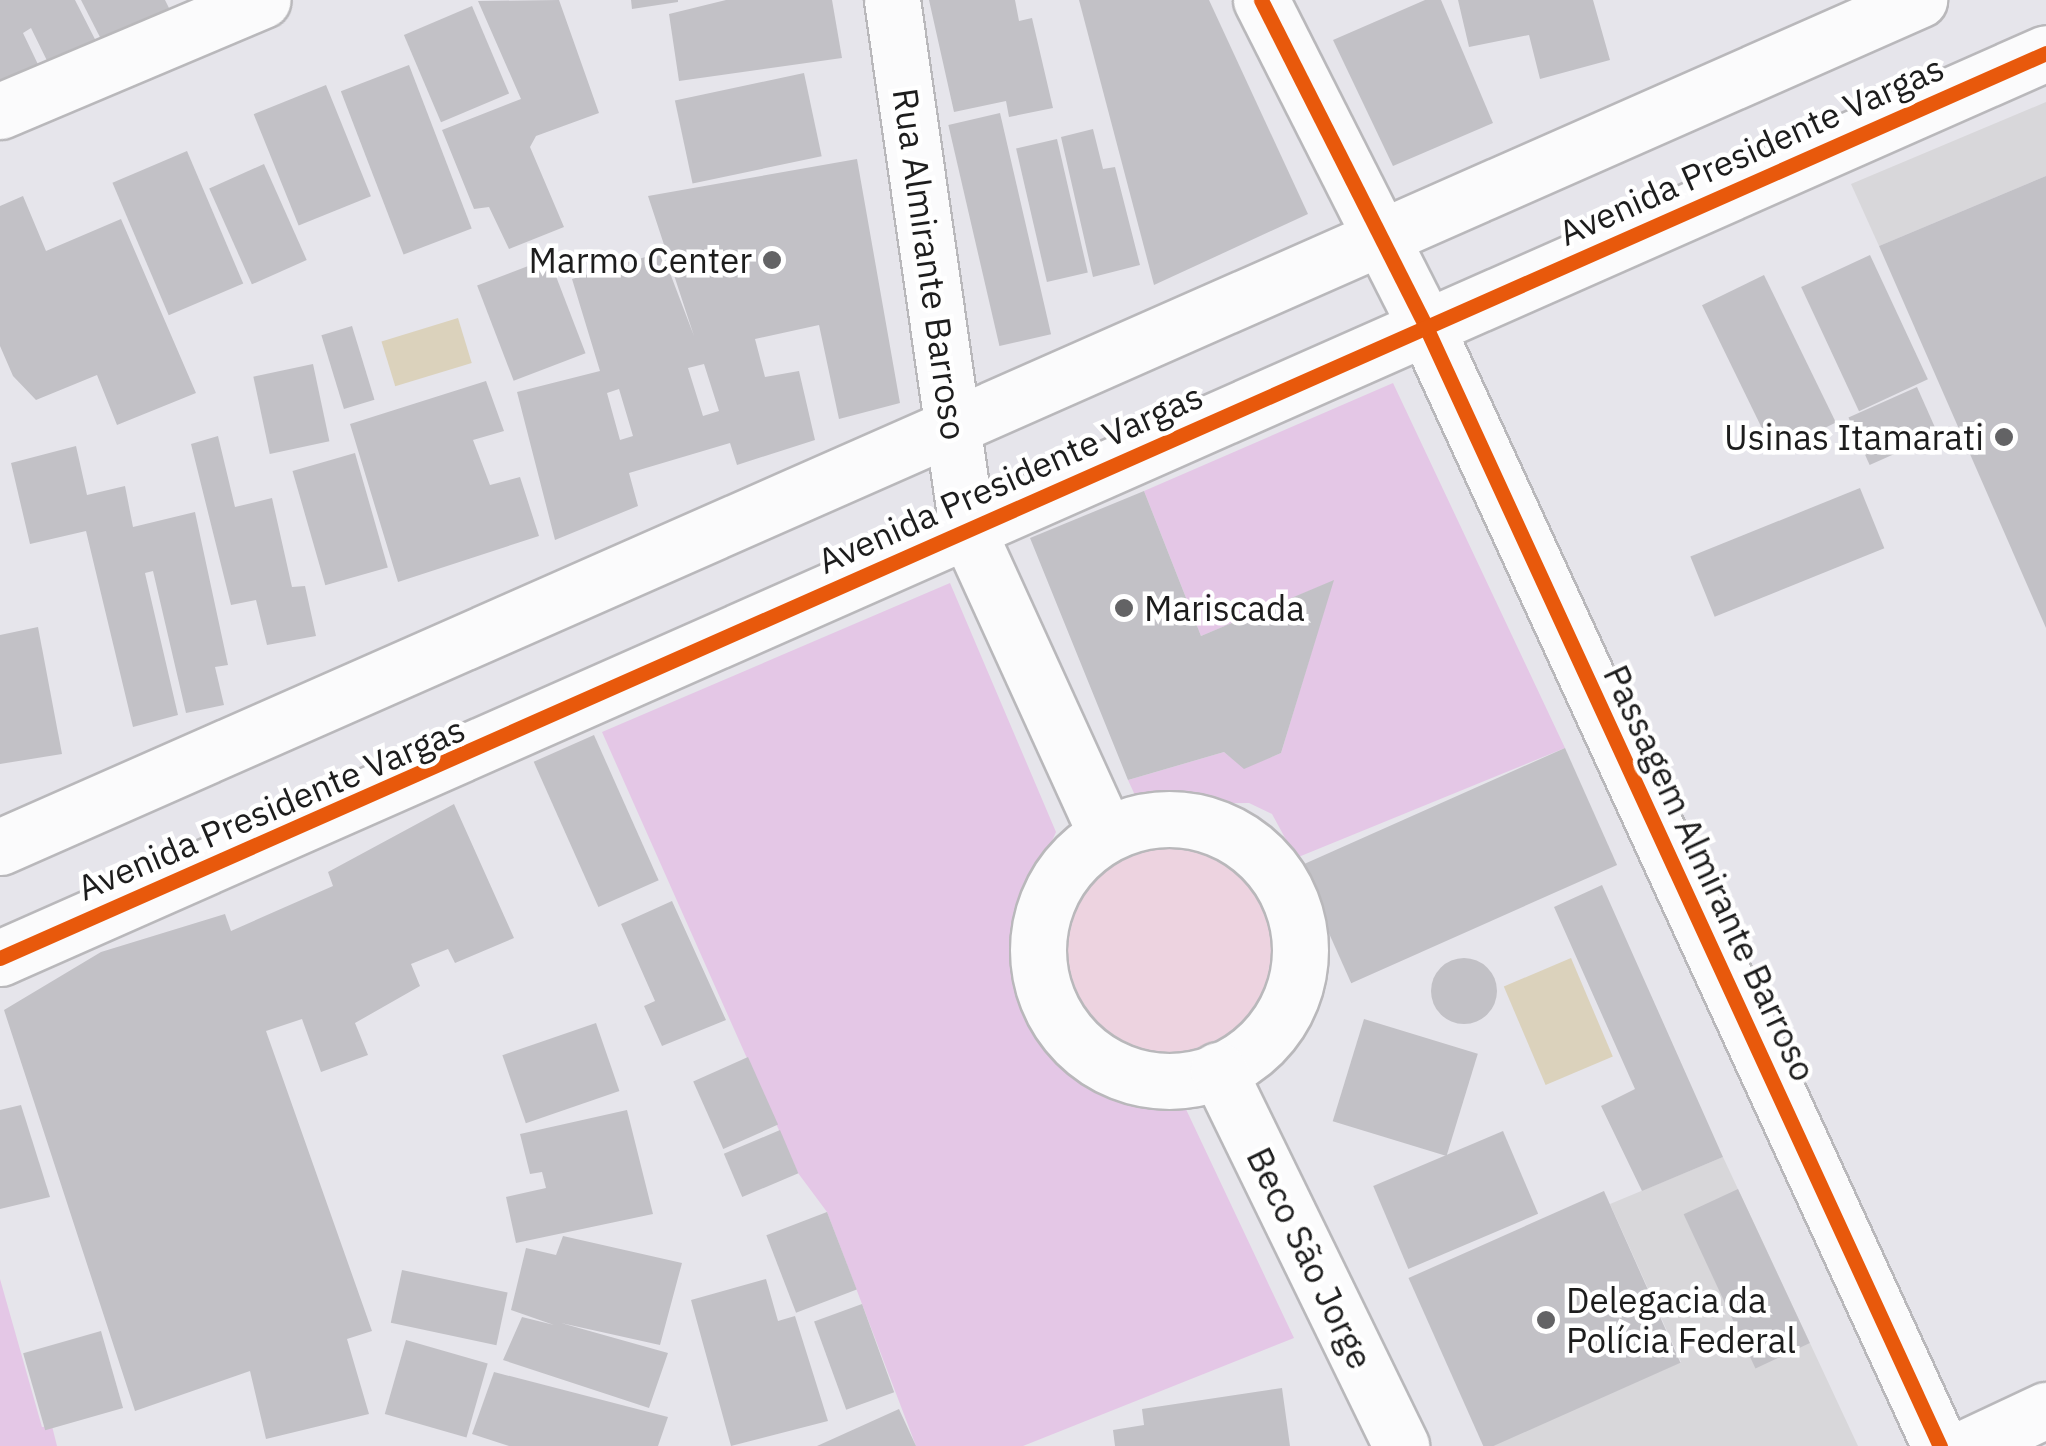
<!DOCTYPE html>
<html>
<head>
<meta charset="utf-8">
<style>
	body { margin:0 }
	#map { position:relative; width:2046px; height:1446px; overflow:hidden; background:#e6e5eb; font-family:"IBM Plex Sans",sans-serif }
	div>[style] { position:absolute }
	.grass>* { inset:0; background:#e4c7e6 }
	.park>* { inset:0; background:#edd3e0 }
	.round { border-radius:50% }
	.parking>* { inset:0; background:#d8d7da }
	.water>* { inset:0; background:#dbd2bc; transform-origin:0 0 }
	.building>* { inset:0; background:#c2c1c6; transform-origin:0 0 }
	.roads { filter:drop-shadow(2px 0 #b9b8bb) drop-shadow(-2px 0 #b9b8bb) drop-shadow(0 2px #b9b8bb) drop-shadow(0 -2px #b9b8bb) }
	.minor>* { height:55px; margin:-27.5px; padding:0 27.5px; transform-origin:27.5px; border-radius:27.5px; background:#fbfbfc }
	.minor>.ring { margin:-27.5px; padding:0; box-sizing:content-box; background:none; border:55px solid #fbfbfc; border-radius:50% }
	.cycleway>* { height:15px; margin:-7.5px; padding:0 7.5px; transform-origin:7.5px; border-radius:7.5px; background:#e8590c }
	.dots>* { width:28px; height:28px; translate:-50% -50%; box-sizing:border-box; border:5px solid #fff; border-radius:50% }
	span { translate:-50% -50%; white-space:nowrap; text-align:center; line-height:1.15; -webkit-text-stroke:9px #fff; paint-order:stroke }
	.street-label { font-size:35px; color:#1d1d1d }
	.poi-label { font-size:35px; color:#1d1d1d }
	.right { translate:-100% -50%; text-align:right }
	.left { translate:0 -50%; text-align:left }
</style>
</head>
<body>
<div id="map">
	<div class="grass">
		<i style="clip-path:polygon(1393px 383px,1565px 748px,1296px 858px,1272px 814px,1249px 803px,1139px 804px,1128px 780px,1224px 752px,1244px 768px,1281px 753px,1333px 581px,1201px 636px,1144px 491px)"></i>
		<i style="clip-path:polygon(950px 583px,1056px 832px,1024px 905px,1027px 971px,1048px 1034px,1069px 1072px,1184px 1105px,1294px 1338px,1023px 1446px,916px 1446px,827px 1212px,798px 1173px,602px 732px)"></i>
		<i style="clip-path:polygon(0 1279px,42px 1427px,52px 1426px,57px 1446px,0 1446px)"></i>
	</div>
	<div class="park">
		<i class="round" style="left:1062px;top:838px;width:214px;height:214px"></i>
	</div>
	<div class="parking">
		<i style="clip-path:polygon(2046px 102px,2046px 176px,1879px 246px,1851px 184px)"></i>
		<i style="clip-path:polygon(1723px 1157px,1858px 1446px,1490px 1446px,1681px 1362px,1610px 1204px)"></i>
	</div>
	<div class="water">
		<i style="left:458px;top:318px;width:47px;height:80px;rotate:73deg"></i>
		<i style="left:1571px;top:958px;width:107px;height:73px;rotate:67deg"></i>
	</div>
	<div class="building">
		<i style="clip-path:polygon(0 0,75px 0,102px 53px,55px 77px,31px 28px,23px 33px,45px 79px,0 100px)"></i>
		<i style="clip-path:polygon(81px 0,165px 0,172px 14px,106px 49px)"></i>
		<i style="clip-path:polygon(559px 0,599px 113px,536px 136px,530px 147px,564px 227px,509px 249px,489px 207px,474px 209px,442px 130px,521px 99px,478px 1px)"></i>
		<i style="clip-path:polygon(631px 0,678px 0,678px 2px,632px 9px)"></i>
		<i style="clip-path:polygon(726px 0,832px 0,842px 58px,679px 81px,669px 14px)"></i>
		<i style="clip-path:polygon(929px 0,1015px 0,1019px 21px,1032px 18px,1053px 108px,1009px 117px,1006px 101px,954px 112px)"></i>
		<i style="clip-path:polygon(1079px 0,1209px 0,1308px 214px,1154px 285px)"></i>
		<i style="clip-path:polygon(1425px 0,1441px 0,1493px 123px,1393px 166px,1333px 40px)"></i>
		<i style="clip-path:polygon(1458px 0,1593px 0,1610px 60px,1540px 79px,1529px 35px,1469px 47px)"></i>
		<i style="left:472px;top:6px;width:95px;height:74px;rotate:67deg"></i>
		<i style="left:409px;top:65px;width:175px;height:73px;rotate:69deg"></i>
		<i style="left:804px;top:73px;width:85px;height:132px;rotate:78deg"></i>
		<i style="left:326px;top:85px;width:120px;height:78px;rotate:68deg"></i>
		<i style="left:1000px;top:113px;width:227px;height:53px;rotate:77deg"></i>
		<i style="clip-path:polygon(1093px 129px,1103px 169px,1115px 167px,1140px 265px,1093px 277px,1061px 137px)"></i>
		<i style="left:1057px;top:139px;width:137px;height:42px;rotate:77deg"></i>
		<i style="left:187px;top:151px;width:144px;height:81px;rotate:67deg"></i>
		<i style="clip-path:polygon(evenodd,857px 159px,900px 403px,839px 419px,819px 325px,755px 339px,765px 377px,799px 371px,815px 440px,737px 465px,730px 443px,629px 473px,638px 506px,555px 540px,517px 392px,600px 371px,572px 279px,662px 252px,694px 336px,648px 196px,857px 159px,704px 364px,719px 411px,703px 416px,688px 368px,704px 364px,857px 159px,619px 389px,633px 436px,620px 440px,607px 393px,619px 389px)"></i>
		<i style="left:264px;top:164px;width:105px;height:60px;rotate:66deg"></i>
		<i style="clip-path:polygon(2046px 176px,2046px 628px,1879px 246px)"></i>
		<i style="clip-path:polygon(23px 196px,46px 251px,121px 219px,196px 393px,117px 425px,97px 375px,36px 400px,13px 376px,0 346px,0 206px)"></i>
		<i style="left:1870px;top:255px;width:137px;height:76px;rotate:65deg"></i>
		<i style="left:549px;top:258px;width:102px;height:77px;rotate:69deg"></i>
		<i style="left:1764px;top:275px;width:164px;height:69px;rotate:64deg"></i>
		<i style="left:352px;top:326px;width:77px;height:32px;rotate:73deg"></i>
		<i style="left:313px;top:364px;width:79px;height:61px;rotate:78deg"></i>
		<i style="clip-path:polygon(486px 381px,504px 431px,473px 440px,490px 485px,520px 477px,539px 536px,398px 582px,350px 424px)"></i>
		<i style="left:1917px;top:387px;width:52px;height:75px;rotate:66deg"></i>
		<i style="clip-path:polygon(218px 436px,235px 507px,272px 498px,292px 587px,305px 586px,316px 636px,267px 645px,256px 600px,231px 605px,191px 444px)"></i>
		<i style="clip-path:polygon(76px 446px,87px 495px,125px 486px,133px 527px,195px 512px,228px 665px,215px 667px,224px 705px,186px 713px,153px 571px,145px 573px,178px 715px,133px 727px,86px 531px,30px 544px,11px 463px)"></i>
		<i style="left:355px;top:453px;width:119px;height:65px;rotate:74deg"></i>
		<i style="left:1860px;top:488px;width:65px;height:183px;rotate:68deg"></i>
		<i style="clip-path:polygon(1144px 491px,1201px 636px,1334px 580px,1281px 753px,1244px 769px,1224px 752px,1128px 780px,1030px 538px)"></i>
		<i style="clip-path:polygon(38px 627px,62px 754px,0 764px,0 635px)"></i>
		<i style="left:594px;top:735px;width:159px;height:66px;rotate:66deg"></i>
		<i style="left:1565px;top:748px;width:128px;height:291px;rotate:66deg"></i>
		<i style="clip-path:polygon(454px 804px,514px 938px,455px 963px,448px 949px,411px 964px,420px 986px,355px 1023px,368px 1055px,321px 1072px,302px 1019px,266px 1031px,372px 1331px,347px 1339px,369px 1414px,266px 1439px,250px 1371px,135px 1411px,4px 1010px,101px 952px,225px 914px,231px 931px,333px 886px,328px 872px)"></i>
		<i style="clip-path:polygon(1602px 885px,1723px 1157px,1642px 1191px,1601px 1106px,1635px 1089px,1554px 907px)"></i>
		<i style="clip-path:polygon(672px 901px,726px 1020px,662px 1046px,644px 1006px,655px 1001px,621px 924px)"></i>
		<i class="round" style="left:1431px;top:958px;width:66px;height:66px"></i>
		<i style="left:1364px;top:1019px;width:119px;height:107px;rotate:17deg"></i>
		<i style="left:596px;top:1023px;width:72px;height:99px;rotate:71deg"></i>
		<i style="left:748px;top:1057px;width:74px;height:60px;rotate:66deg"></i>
		<i style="clip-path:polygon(21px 1105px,50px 1197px,0 1209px,0 1110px)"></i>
		<i style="clip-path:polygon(627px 1110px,653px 1214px,516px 1243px,506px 1197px,546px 1188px,542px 1172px,530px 1174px,520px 1134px)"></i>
		<i style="left:780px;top:1130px;width:47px;height:61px;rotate:67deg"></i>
		<i style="left:1503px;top:1131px;width:90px;height:141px;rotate:67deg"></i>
		<i style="left:1738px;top:1189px;width:170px;height:60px;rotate:65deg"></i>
		<i style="left:1604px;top:1191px;width:188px;height:214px;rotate:66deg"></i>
		<i style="left:827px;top:1212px;width:83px;height:65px;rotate:69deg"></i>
		<i style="clip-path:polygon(563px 1236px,682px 1263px,660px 1345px,561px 1323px,668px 1353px,649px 1408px,503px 1360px,522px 1317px,554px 1325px,511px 1310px,526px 1248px,556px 1255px)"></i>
		<i style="left:402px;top:1270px;width:108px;height:54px;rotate:12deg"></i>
		<i style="clip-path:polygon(766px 1279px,778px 1321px,795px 1316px,828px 1421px,731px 1446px,691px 1300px)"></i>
		<i style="left:862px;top:1304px;width:94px;height:51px;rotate:70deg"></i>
		<i style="left:101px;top:1331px;width:80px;height:81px;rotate:74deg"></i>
		<i style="left:406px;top:1340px;width:85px;height:77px;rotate:16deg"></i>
		<i style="clip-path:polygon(494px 1372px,668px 1417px,658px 1446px,509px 1446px,472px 1434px)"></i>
		<i style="clip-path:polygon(1282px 1388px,1290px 1446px,1115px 1446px,1113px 1430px,1144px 1425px,1142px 1409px)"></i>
		<i style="clip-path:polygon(899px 1409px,916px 1446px,817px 1446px)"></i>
	</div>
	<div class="roads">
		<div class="minor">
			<i style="left:892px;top:0;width:534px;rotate:81.93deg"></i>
			<i style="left:967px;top:529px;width:335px;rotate:65.5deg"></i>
			<i style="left:1261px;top:0;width:364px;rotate:63.2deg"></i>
			<i style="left:1425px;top:325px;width:1234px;rotate:65.33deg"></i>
			<i style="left:0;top:111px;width:285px;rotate:-22.9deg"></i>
			<i class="ring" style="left:1038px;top:819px;width:207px;height:207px"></i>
			<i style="left:0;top:847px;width:2098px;rotate:-23.82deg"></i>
			<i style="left:0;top:958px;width:2237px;rotate:-23.86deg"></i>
			<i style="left:1218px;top:1070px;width:418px;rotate:64deg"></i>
			<i style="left:1969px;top:1446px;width:85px;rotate:-25.1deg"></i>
		</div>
	</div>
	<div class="cycleway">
		<i style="left:1261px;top:0;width:364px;rotate:63.2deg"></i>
		<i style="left:1425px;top:325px;width:1234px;rotate:65.33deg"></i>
		<i style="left:0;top:958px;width:2237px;rotate:-23.86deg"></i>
	</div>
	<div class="dots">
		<i style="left:772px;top:260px;background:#636365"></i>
		<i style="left:2004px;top:437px;background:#636365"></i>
		<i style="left:1124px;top:608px;background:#636365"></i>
		<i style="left:1546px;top:1320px;background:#636365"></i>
	</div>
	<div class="street-label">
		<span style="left:1751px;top:150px;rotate:-24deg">Avenida Presidente Vargas</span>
		<span style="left:930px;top:264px;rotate:82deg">Rua Almirante Barroso</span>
		<span style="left:1010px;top:478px;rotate:-24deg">Avenida Presidente Vargas</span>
		<span style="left:271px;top:808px;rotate:-23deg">Avenida Presidente Vargas</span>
		<span style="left:1710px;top:873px;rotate:65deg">Passagem Almirante Barroso</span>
		<span style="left:1310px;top:1258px;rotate:64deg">Beco São Jorge</span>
	</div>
	<div class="poi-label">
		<span class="right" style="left:752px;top:260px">Marmo Center</span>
		<span class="right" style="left:1984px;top:437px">Usinas Itamarati</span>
		<span class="left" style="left:1144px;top:608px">Mariscada</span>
		<span class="left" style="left:1566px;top:1320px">Delegacia da<br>Polícia Federal</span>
	</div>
</div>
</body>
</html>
